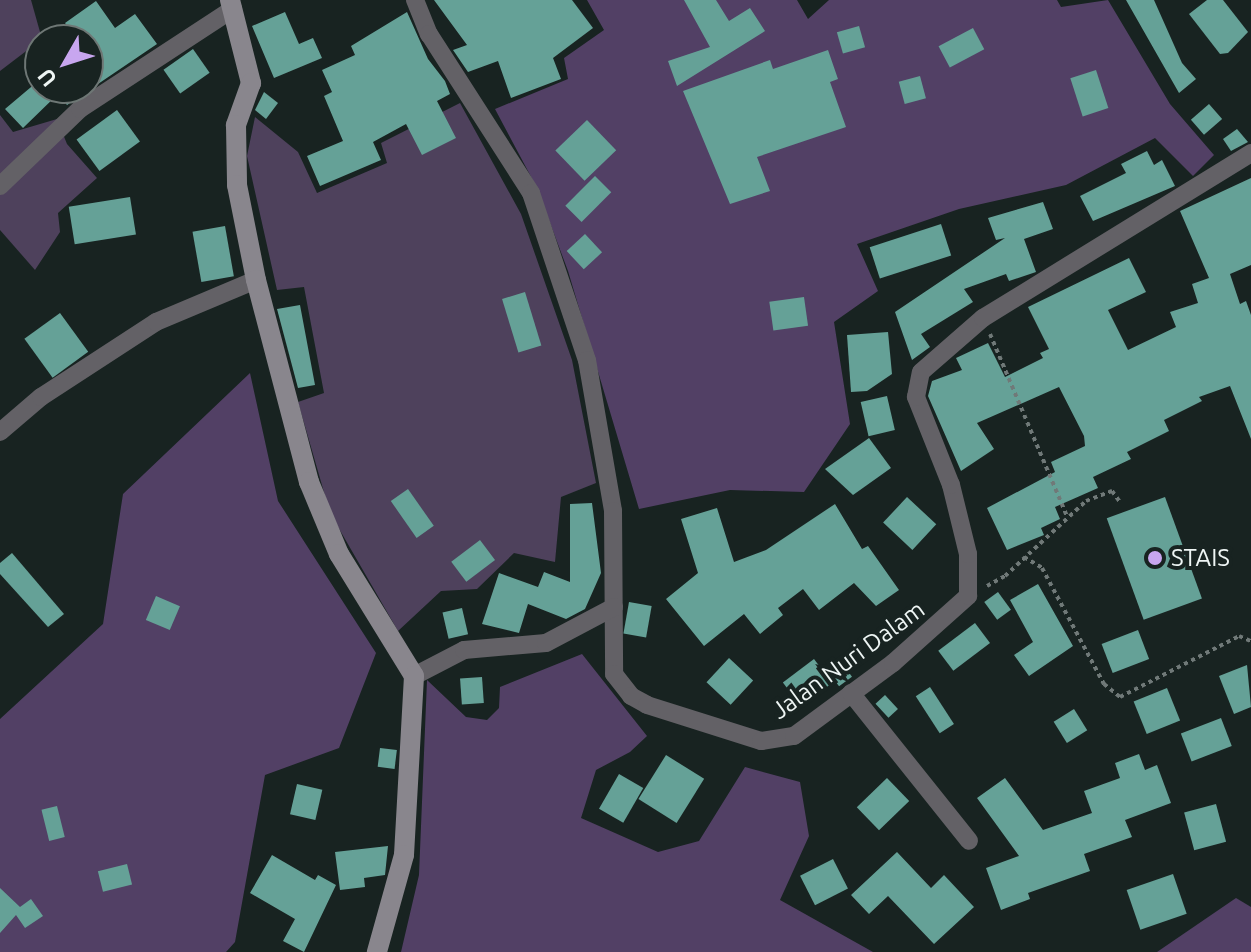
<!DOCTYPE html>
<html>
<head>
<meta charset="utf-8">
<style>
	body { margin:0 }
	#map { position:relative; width:1251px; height:952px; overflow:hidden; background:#182321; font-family:Ubuntu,sans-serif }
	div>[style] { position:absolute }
	.green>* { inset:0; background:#4e415c }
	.forest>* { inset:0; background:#524065 }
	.building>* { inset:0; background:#65a197; transform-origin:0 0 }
	.path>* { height:4px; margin-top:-2px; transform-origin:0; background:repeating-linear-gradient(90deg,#707978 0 4px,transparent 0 8px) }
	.minor>* { height:18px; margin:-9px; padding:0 9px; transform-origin:9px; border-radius:9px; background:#636166 }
	.secondary>* { height:20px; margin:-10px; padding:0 10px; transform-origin:10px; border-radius:10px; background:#89868d }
	.dots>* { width:22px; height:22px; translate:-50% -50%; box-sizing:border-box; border:4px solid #182321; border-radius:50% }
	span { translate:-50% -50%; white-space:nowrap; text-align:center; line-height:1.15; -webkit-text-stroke:8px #182321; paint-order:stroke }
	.poi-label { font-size:24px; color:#eef5f4 }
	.left { translate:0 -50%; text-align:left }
	.street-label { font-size:24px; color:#eef5f4 }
	.north { position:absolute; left:24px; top:24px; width:80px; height:80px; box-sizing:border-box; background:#182321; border:2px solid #6e7775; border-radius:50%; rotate:231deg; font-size:22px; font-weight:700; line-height:32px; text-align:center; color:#eef5f4 }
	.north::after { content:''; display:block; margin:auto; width:28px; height:36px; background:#c8a6ef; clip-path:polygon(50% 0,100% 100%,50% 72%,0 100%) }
</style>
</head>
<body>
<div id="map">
	<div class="green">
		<i style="clip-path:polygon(0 0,31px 0,42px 39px,0 71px)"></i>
		<i style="clip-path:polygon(460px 103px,521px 214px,572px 360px,596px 483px,561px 497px,555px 562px,514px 553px,477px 589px,441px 591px,398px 631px,330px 513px,298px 402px,324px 393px,304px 287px,277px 290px,247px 156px,255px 117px,298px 152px,317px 193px,387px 163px,381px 143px)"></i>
		<i style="clip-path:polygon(0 115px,13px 132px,57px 119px,67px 144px,97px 178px,58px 213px,60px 232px,35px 270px,0 230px)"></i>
	</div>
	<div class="forest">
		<i style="clip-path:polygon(587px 0,797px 0,808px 19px,829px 0,1057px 0,1061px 7px,1108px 0,1170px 104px,1214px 155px,1193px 176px,1155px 138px,1066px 185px,959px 209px,857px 244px,878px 291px,834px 322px,850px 424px,804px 492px,730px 490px,639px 509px,568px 271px,537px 188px,495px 109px,568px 79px,564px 58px,604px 30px)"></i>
		<i style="clip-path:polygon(250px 373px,278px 501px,376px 653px,339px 748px,265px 775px,235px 942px,226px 952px,0 952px,0 719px,103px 624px,123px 494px)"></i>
		<i style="clip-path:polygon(582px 654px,647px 736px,630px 752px,596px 770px,581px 818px,658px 852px,699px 841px,745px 767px,800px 782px,809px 836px,780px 900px,873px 952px,401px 952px,419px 875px,427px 680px,466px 717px,487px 720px,499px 708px,500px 687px)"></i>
		<i style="clip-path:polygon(1236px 898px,1251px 907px,1251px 952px,1157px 952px)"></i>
	</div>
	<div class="building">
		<i style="clip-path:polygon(434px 0,572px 0,593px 28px,553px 58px,561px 79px,511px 98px,498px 61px,468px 72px,453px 50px,467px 45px)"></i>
		<i style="clip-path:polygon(684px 0,716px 0,729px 21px,750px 8px,765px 31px,677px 86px,668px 61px,710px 47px)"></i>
		<i style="clip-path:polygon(1126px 0,1154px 0,1182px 63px,1196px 79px,1179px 93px)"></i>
		<i style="clip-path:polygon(1207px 0,1223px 0,1248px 32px,1228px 53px,1220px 54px,1189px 14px)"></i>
		<i style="clip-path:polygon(96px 1px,115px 28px,135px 14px,157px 44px,67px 105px,58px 94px,23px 128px,5px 109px,37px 82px,40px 88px,88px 88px,88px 40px,77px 40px,65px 23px)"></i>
		<i style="clip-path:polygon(285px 12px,299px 44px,313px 38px,322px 58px,274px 78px,252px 26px)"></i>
		<i style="clip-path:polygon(407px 12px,428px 59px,445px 81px,450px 94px,437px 101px,456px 138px,422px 155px,406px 124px,373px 142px,381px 160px,320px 186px,307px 156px,343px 141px,324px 96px,332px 92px,322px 70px,355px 55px,351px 46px)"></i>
		<i style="left:859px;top:26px;width:22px;height:23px;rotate:74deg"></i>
		<i style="left:973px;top:28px;width:24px;height:39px;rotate:62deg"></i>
		<i style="left:193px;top:49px;width:29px;height:36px;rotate:55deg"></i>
		<i style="clip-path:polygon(828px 50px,838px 79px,830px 82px,846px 127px,757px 157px,770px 191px,730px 204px,683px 91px,770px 60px,773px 69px)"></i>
		<i style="left:1096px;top:70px;width:40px;height:27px;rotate:72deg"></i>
		<i style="left:920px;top:76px;width:23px;height:22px;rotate:75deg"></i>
		<i style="clip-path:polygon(264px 92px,278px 103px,266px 119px,255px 110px)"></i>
		<i style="left:1209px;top:104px;width:20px;height:24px;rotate:49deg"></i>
		<i style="left:117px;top:110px;width:39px;height:50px;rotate:54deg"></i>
		<i style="left:587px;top:120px;width:42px;height:44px;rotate:46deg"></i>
		<i style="clip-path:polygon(1237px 129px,1248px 142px,1231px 151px,1223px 139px)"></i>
		<i style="clip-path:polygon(1147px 151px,1154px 165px,1162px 160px,1175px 186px,1093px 221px,1080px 196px,1126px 173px,1121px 164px)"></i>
		<i style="left:595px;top:176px;width:23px;height:42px;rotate:45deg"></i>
		<i style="clip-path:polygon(1251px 178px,1251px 265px,1230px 274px,1240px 304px,1246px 301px,1251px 315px,1251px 439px,1230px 386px,1199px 397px,1202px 401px,1164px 420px,1169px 431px,1127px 452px,1131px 459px,1093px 477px,1098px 488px,1055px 507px,1060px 519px,1041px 528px,1044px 535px,1007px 550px,987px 508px,1055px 472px,1051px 462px,1085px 446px,1084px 436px,1059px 387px,977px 423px,994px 449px,961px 471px,928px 396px,932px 381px,962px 370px,956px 358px,988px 343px,1005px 377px,1043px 358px,1040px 353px,1049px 349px,1028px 307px,1129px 258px,1146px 292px,1108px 310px,1128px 350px,1176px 327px,1170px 312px,1198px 303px,1192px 284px,1209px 278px,1180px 211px)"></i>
		<i style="left:130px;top:197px;width:38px;height:62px;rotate:81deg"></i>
		<i style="clip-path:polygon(1043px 202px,1053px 229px,1024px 239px,1036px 272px,1009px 281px,1006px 274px,964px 289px,973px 302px,921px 334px,930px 347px,912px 360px,895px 312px,1005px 238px,996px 240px,988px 218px)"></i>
		<i style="left:941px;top:224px;width:33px;height:75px;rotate:72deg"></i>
		<i style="left:225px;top:226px;width:51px;height:33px;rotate:80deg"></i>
		<i style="left:585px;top:234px;width:25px;height:25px;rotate:47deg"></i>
		<i style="left:525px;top:292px;width:56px;height:24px;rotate:73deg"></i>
		<i style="left:804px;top:297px;width:29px;height:35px;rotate:82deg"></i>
		<i style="clip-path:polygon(300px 305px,315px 385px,298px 388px,277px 309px)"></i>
		<i style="left:60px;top:313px;width:48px;height:44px;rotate:54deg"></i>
		<i style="clip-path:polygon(888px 332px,892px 374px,867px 391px,851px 392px,847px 335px)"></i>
		<i style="left:887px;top:396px;width:35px;height:27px;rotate:77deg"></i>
		<i style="clip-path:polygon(869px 438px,891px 468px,853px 495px,825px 469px)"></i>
		<i style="left:408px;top:489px;width:45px;height:21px;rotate:55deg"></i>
		<i style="left:907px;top:497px;width:40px;height:35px;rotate:43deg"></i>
		<i style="left:1165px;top:497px;width:108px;height:62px;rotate:70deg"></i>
		<i style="clip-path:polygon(592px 503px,601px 573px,585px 609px,566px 619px,528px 604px,519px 633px,482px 624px,499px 573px,538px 587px,544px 572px,570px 582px,570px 504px)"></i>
		<i style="clip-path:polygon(835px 504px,862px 549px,868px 546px,899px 590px,876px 606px,854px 583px,819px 610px,803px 589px,778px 608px,783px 615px,760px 634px,744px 614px,704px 646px,666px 599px,698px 573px,681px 519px,717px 508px,734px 562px,766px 550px)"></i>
		<i style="left:480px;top:540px;width:25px;height:36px;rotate:53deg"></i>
		<i style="clip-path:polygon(12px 553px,64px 614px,48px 627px,0 574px,0 563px)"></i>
		<i style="clip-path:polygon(1038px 584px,1073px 646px,1029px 676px,1014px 655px,1033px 642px,1010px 600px)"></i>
		<i style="left:998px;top:592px;width:22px;height:17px;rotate:54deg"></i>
		<i style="left:156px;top:596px;width:26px;height:26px;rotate:23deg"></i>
		<i style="left:629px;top:602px;width:23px;height:32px;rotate:10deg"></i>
		<i style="left:462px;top:608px;width:27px;height:20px;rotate:77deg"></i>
		<i style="left:975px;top:623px;width:25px;height:46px;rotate:53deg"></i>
		<i style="left:1138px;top:630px;width:31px;height:39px;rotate:69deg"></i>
		<i style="left:729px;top:658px;width:33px;height:33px;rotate:43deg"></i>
		<i style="left:814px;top:659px;width:30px;height:39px;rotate:53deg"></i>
		<i style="left:842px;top:663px;width:17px;height:16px;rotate:54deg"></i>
		<i style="clip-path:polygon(1247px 665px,1251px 707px,1234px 714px,1219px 676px)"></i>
		<i style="left:482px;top:677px;width:26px;height:22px;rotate:86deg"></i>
		<i style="left:930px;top:687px;width:44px;height:17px;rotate:57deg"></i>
		<i style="left:1167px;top:688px;width:35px;height:36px;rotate:68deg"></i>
		<i style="left:885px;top:695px;width:19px;height:13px;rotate:47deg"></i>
		<i style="left:1074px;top:709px;width:25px;height:24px;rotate:58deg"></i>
		<i style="left:1221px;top:718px;width:30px;height:43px;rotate:69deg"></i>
		<i style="left:380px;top:748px;width:17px;height:19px;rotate:7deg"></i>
		<i style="clip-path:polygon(1139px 754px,1145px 770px,1157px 765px,1171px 803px,1125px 820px,1132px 837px,1084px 854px,1090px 871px,1028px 893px,1030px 899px,1001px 910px,986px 868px,1019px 856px,977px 798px,1005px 778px,1043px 830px,1092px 813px,1084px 791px,1120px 778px,1115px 763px)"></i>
		<i style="left:666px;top:755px;width:45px;height:52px;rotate:32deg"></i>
		<i style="left:619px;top:774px;width:28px;height:40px;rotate:30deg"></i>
		<i style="left:887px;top:778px;width:32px;height:42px;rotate:46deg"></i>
		<i style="left:297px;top:784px;width:26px;height:31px;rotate:13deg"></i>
		<i style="left:1216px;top:804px;width:39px;height:33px;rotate:75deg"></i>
		<i style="left:57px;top:806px;width:32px;height:16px;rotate:76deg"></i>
		<i style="clip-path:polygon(388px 846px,385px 875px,364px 878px,365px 887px,340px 890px,335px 852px)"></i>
		<i style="clip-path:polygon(897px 852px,931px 888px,944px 875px,974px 907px,934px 944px,888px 896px,869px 914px,851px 895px)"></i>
		<i style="clip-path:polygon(272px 855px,315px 880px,318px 875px,336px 885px,304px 952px,283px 941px,295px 919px,250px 893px)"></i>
		<i style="left:833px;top:859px;width:33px;height:37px;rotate:63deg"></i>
		<i style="left:127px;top:864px;width:21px;height:30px;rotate:76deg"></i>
		<i style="left:1173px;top:874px;width:42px;height:49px;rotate:71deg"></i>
		<i style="clip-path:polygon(0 888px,20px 907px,31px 899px,43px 916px,25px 928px,16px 915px,0 933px)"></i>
	</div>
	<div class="path">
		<i style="left:990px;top:334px;width:198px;rotate:67.1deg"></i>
		<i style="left:1024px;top:557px;width:21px;rotate:31deg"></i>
		<i style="left:1042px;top:568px;width:132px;rotate:61.9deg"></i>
		<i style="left:1104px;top:684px;width:21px;rotate:39deg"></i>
		<i style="left:1120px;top:697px;width:134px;rotate:-27.1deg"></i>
		<i style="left:1239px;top:636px;width:13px;rotate:23deg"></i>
		<i style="left:987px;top:586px;width:21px;rotate:-29deg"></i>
		<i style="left:1005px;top:576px;width:110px;rotate:-42.8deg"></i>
		<i style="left:1086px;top:501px;width:28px;rotate:-21deg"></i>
		<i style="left:1112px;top:491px;width:14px;rotate:54deg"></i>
	</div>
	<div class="minor">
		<i style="left:415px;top:0;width:37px;rotate:68deg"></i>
		<i style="left:429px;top:34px;width:189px;rotate:57.3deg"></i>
		<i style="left:531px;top:193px;width:176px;rotate:71.5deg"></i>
		<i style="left:587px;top:360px;width:153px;rotate:80.2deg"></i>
		<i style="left:613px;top:511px;width:163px;rotate:89.6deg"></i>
		<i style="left:614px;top:674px;width:28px;rotate:52deg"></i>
		<i style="left:631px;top:696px;width:18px;rotate:29deg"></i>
		<i style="left:647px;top:705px;width:120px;rotate:17.5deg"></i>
		<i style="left:761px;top:741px;width:33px;rotate:-9deg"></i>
		<i style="left:794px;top:736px;width:123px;rotate:-36.4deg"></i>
		<i style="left:893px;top:663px;width:101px;rotate:-41.8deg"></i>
		<i style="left:968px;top:596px;width:42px;rotate:-90deg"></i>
		<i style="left:968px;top:554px;width:71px;rotate:-103.8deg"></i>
		<i style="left:951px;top:485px;width:95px;rotate:-111.7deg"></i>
		<i style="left:916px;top:397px;width:25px;rotate:-79deg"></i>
		<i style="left:921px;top:372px;width:82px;rotate:-41.1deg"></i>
		<i style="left:983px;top:318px;width:315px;rotate:-31.6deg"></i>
		<i style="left:0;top:186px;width:111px;rotate:-43.9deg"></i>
		<i style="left:80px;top:109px;width:183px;rotate:-33.2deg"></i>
		<i style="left:0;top:432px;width:54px;rotate:-40.5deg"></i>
		<i style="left:41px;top:397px;width:137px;rotate:-33.1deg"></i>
		<i style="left:156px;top:322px;width:108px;rotate:-22.8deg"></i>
		<i style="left:414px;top:676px;width:56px;rotate:-27.5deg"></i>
		<i style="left:464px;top:650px;width:82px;rotate:-4.9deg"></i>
		<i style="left:546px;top:643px;width:77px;rotate:-27.9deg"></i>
		<i style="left:851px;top:693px;width:189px;rotate:51.4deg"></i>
	</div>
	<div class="secondary">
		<i style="left:230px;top:0;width:86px;rotate:75.8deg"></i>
		<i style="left:251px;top:83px;width:45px;rotate:109.7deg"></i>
		<i style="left:236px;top:125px;width:60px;rotate:89deg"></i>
		<i style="left:237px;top:185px;width:97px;rotate:78.7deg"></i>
		<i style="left:256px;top:280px;width:209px;rotate:75.3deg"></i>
		<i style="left:309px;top:482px;width:78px;rotate:67.4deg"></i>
		<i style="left:339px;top:554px;width:143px;rotate:58.4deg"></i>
		<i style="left:414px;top:676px;width:179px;rotate:93.2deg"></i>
		<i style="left:404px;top:855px;width:101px;rotate:105.6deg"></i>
	</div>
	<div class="dots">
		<i style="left:1155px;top:558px;background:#c8a6ef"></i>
	</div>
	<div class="poi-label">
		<span class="left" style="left:1171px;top:558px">STAIS</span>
	</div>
	<div class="street-label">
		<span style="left:848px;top:660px;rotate:-36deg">Jalan Nuri Dalam</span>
	</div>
	<div class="north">U</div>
</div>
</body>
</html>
